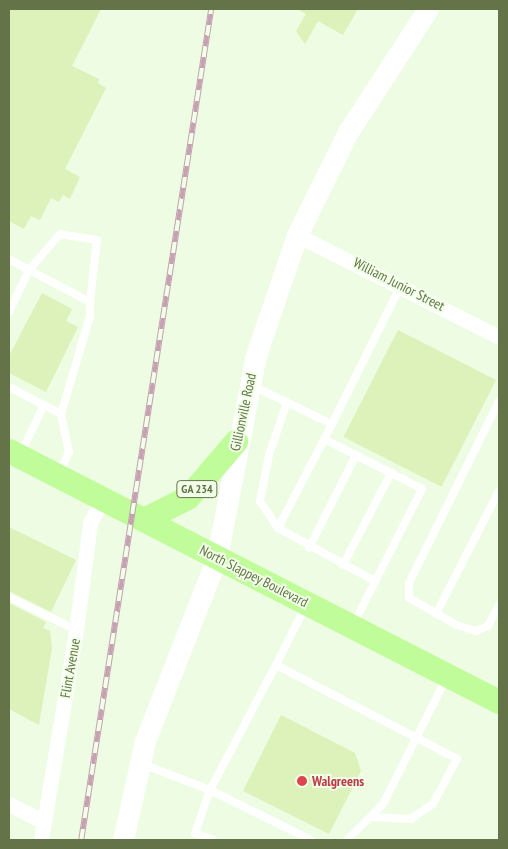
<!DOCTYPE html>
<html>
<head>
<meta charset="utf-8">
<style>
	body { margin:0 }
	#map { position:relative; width:508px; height:849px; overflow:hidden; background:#edfce2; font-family:"PT Sans Narrow",sans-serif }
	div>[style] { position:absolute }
	.building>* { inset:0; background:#dcf2ba; transform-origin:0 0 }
	.lane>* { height:8px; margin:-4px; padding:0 4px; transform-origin:4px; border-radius:4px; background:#fff }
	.street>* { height:15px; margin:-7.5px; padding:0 7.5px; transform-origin:7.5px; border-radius:7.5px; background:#fff }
	.secondary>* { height:21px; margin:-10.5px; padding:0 10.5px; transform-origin:10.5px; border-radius:10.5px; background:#fff }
	.primary>* { height:24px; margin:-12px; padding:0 12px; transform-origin:12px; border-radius:12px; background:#c0fc9a }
	.rail>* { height:5.5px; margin-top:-2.75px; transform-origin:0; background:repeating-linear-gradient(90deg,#f2ffe9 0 11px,#c5a1b2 0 22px); box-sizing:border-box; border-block:1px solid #c5a1b2 }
	.dots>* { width:14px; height:14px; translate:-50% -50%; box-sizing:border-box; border:2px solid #f2ffe9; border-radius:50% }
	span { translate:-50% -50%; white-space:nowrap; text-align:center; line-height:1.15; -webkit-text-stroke:4px #f2ffe9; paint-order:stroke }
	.shield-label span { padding:1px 4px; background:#f2ffe9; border:1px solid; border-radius:4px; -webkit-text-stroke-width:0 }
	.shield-label { font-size:12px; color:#657448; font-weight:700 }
	.street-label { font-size:14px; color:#657448 }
	.health-label { font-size:14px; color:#be3a42; font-weight:700 }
	.left { translate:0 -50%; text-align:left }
	.frame { position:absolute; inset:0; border:10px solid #657448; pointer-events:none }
</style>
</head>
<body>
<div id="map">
	<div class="building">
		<i style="clip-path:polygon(9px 9px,101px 9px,72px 66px,99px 79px,98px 83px,106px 88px,65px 169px,80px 177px,70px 199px,63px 195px,59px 202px,51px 198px,40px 220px,31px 216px,24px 229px,9px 221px)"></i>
		<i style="clip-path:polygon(297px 9px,358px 9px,343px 35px,318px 21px,305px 44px,296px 31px,306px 14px)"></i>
		<i style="clip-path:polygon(42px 293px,72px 309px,66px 321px,78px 327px,46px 392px,9px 373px,9px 356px)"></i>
		<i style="left:398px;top:330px;width:110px;height:120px;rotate:27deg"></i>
		<i style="clip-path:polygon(9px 527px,76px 560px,51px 612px,9px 591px)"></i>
		<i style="clip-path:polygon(9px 603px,46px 622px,43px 628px,50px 631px,52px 648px,39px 725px,9px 709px)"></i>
		<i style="clip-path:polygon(281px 715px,355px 753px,361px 771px,329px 834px,243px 791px)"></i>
	</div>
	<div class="lane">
		<i style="left:9px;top:259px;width:23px;rotate:29deg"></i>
		<i style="left:29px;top:270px;width:69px;rotate:27.7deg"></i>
		<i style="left:90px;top:302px;width:62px;rotate:-83.6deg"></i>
		<i style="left:97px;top:240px;width:37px;rotate:-171deg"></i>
		<i style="left:60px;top:234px;width:48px;rotate:130.7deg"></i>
		<i style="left:29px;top:270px;width:47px;rotate:115.5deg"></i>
		<i style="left:251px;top:385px;width:90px;rotate:25.7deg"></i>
		<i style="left:332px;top:424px;width:117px;rotate:117.4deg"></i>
		<i style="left:278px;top:528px;width:111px;rotate:28.7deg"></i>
		<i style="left:9px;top:387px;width:59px;rotate:27.4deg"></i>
		<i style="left:61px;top:414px;width:102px;rotate:-73.5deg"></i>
		<i style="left:90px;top:316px;width:14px;rotate:-90deg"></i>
		<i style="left:499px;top:401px;width:203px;rotate:116.3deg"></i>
		<i style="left:409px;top:583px;width:15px;rotate:90deg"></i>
		<i style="left:409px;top:598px;width:55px;rotate:29.4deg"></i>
		<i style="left:457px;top:625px;width:20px;rotate:18deg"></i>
		<i style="left:476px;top:631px;width:13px;rotate:-23deg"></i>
		<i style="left:488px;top:626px;width:24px;rotate:-62deg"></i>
		<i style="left:332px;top:424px;width:155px;rotate:-63.6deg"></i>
		<i style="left:324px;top:439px;width:110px;rotate:27deg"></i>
		<i style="left:422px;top:489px;width:153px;rotate:116.9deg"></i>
		<i style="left:21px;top:453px;width:53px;rotate:-64.4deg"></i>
		<i style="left:59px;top:474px;width:24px;rotate:-66deg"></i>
		<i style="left:69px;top:452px;width:39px;rotate:-102deg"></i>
		<i style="left:278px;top:528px;width:32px;rotate:-124deg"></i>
		<i style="left:260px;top:501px;width:47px;rotate:-78.9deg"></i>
		<i style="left:269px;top:455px;width:56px;rotate:-71.2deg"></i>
		<i style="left:309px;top:548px;width:104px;rotate:-63.2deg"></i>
		<i style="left:343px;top:565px;width:104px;rotate:-62.4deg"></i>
		<i style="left:9px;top:597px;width:75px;rotate:26.2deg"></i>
		<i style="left:436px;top:614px;width:138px;rotate:-62.9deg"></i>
		<i style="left:276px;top:665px;width:67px;rotate:-63.4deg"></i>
		<i style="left:142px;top:764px;width:73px;rotate:20.9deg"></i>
		<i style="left:210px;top:790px;width:46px;rotate:109.2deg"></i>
		<i style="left:195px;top:833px;width:19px;rotate:21deg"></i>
		<i style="left:311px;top:840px;width:113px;rotate:-153.7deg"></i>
		<i style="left:210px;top:790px;width:141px;rotate:-62.2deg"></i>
		<i style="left:276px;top:665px;width:204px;rotate:27.4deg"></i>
		<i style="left:457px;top:759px;width:51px;rotate:118.1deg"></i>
		<i style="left:433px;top:804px;width:27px;rotate:146deg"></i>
		<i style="left:411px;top:819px;width:41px;rotate:-177.2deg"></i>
		<i style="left:347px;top:840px;width:51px;rotate:-45deg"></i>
		<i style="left:383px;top:804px;width:142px;rotate:-63.3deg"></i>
	</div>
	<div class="street">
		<i style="left:297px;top:235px;width:226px;rotate:26.8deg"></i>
		<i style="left:9px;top:804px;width:38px;rotate:27deg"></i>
		<i style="left:41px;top:840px;width:213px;rotate:-80.5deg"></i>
		<i style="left:76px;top:630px;width:108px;rotate:-82.5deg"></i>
		<i style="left:90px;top:523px;width:27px;rotate:-62deg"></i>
	</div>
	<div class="secondary">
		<i style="left:123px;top:840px;width:101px;rotate:-77.5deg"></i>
		<i style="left:145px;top:741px;width:198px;rotate:-68.6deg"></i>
		<i style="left:217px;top:557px;width:206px;rotate:-79.1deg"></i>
		<i style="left:256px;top:355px;width:127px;rotate:-71.1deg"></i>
		<i style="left:297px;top:235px;width:115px;rotate:-63.7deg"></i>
		<i style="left:348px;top:132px;width:147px;rotate:-57deg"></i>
	</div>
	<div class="primary">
		<i style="left:9px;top:451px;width:551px;rotate:27.12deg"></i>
		<i style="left:144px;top:520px;width:49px;rotate:-26.6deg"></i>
		<i style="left:188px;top:498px;width:74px;rotate:-49.4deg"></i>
	</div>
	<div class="rail">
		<i style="left:81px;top:840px;width:841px;rotate:-81.11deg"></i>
	</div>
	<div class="dots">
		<i style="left:302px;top:781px;background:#e0444e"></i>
	</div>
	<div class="shield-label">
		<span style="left:197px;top:489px">GA 234</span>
	</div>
	<div class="street-label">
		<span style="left:399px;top:284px;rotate:27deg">William Junior Street</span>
		<span style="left:243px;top:412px;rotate:-78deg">Gillionville Road</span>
		<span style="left:254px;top:576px;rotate:27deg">North Slappey Boulevard</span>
		<span style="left:70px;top:668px;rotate:-80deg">Flint Avenue</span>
	</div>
	<div class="health-label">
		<span class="left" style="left:312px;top:781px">Walgreens</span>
	</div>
	<div class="frame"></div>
</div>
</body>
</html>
